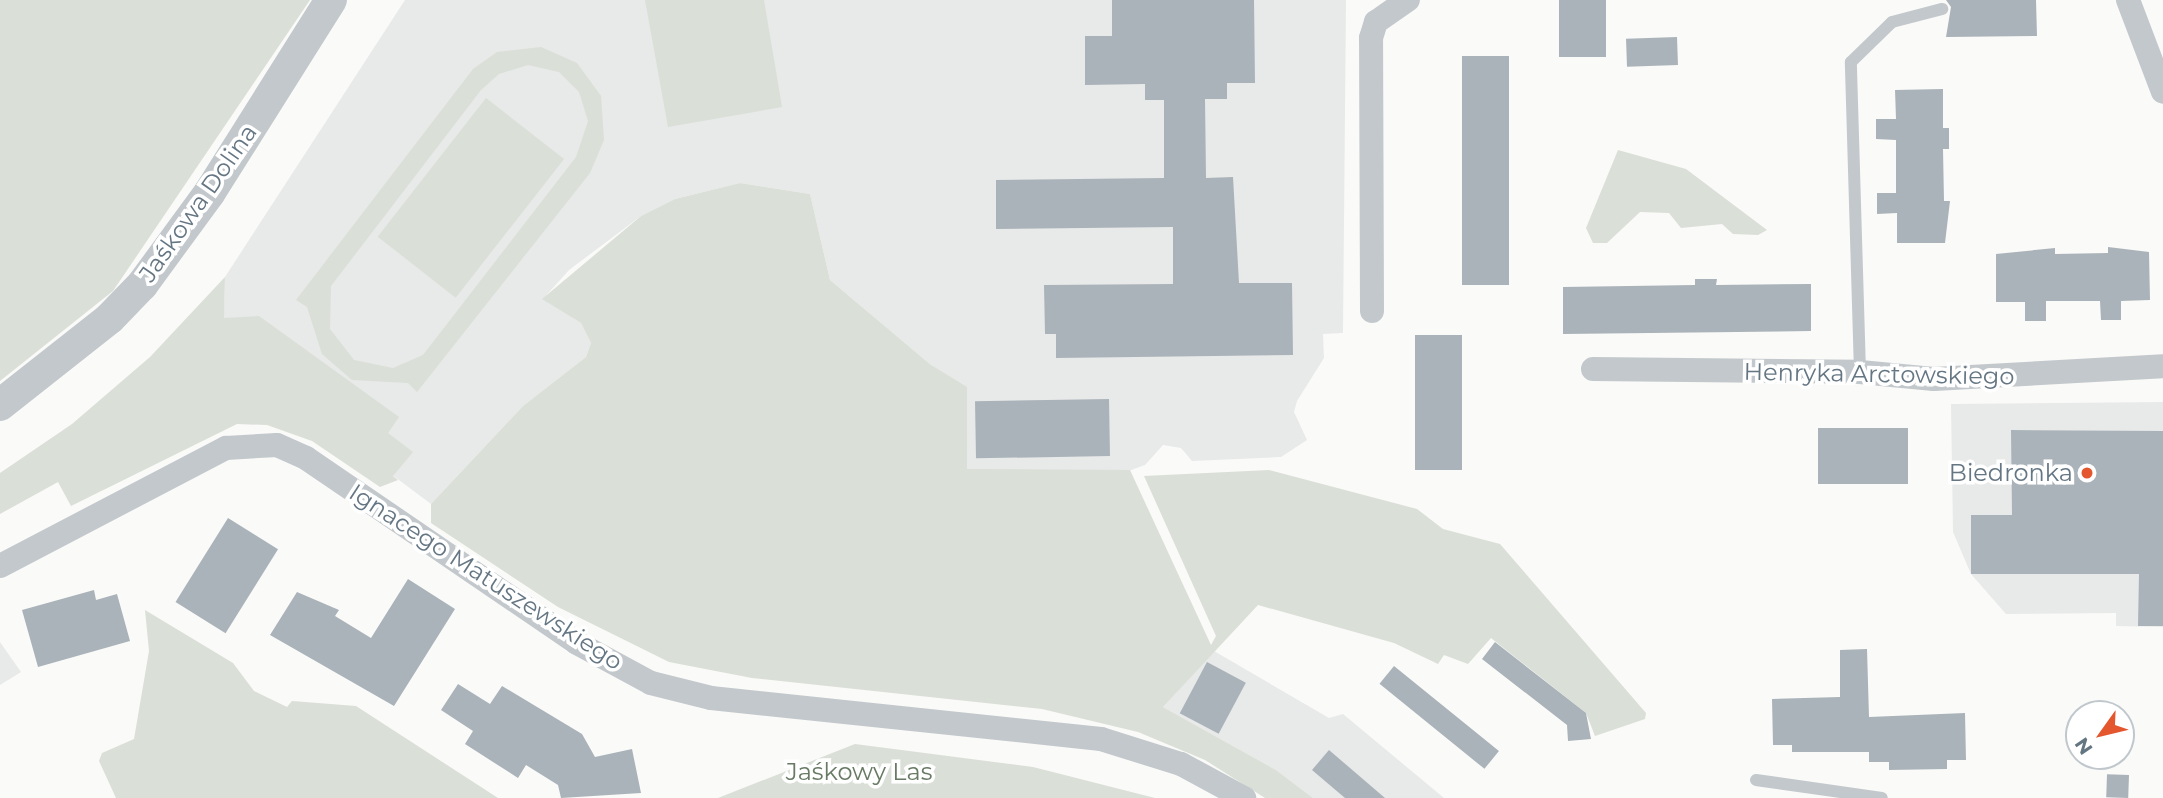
<!DOCTYPE html>
<html>
<head>
<meta charset="utf-8">
<style>
	body { margin:0 }
	#map { position:relative; width:2163px; height:798px; overflow:hidden; background:#fafaf8; font-family:Montserrat,sans-serif }
	div>[style] { position:absolute }
	.built>* { inset:0; background:#e8e9e9 }
	.green>* { inset:0; background:#dadfd7; transform-origin:0 0 }
	.building>* { inset:0; background:#aab3b9; transform-origin:0 0 }
	.service>* { height:12px; margin:-6px; padding:0 6px; transform-origin:6px; border-radius:6px; background:#c3c8cc }
	.minor>* { height:24px; margin:-12px; padding:0 12px; transform-origin:12px; border-radius:12px; background:#c3c8cc }
	.tertiary>* { height:32px; margin:-16px; padding:0 16px; transform-origin:16px; border-radius:16px; background:#c3c8cc }
	.dots>* { width:19px; height:19px; translate:-50% -50%; box-sizing:border-box; border:4px solid #fff; border-radius:50% }
	span { translate:-50% -50%; white-space:nowrap; text-align:center; line-height:1.15; -webkit-text-stroke:7px #fff; paint-order:stroke }
	.street-label { font-size:24px; color:#657683 }
	.poi-label { font-size:24px; color:#657683 }
	.right { translate:-100% -50%; text-align:right }
	.park-label { font-size:24px; color:#687a64 }
	.north { position:absolute; left:2065px; top:700px; width:70px; height:70px; box-sizing:border-box; background:#fff; border:2px solid #c1c8cd; border-radius:50%; rotate:236deg; font-size:19px; font-weight:700; line-height:28px; text-align:center; color:#657683 }
	.north::after { content:''; display:block; margin:auto; width:24px; height:32px; background:#e4572e; clip-path:polygon(50% 0,100% 100%,50% 72%,0 100%) }
</style>
</head>
<body>
<div id="map">
	<div class="built">
		<i style="clip-path:polygon(405px 0,1346px 0,1343px 333px,1323px 334px,1324px 358px,1297px 401px,1294px 412px,1307px 440px,1281px 457px,1192px 461px,1181px 448px,1163px 445px,1145px 465px,1123px 473px,946px 479px,931px 365px,830px 280px,810px 194px,740px 183px,675px 199px,641px 216px,569px 270px,543px 299px,581px 323px,591px 343px,586px 357px,523px 406px,431px 504px,223px 348px,225px 277px)"></i>
		<i style="clip-path:polygon(2163px 402px,2163px 627px,2116px 626px,2116px 613px,2006px 614px,1971px 574px,1953px 532px,1951px 404px)"></i>
		<i style="clip-path:polygon(0 642px,21px 672px,0 685px)"></i>
		<i style="clip-path:polygon(1214px 651px,1329px 718px,1343px 714px,1444px 798px,1313px 798px,1276px 770px,1163px 707px)"></i>
	</div>
	<div class="green">
		<i style="clip-path:polygon(0 0,310px 0,113px 291px,0 381px)"></i>
		<i style="clip-path:polygon(645px 0,764px 0,782px 107px,668px 127px)"></i>
		<i style="clip-path:polygon(evenodd,541px 47px,577px 63px,601px 96px,604px 140px,590px 173px,417px 392px,408px 383px,352px 380px,322px 354px,307px 307px,296px 300px,473px 69px,497px 52px,541px 47px,528px 65px,559px 72px,579px 92px,588px 121px,576px 157px,423px 355px,393px 368px,354px 360px,330px 329px,331px 286px,481px 90px,499px 74px,528px 65px)"></i>
		<i style="left:486px;top:98px;width:99px;height:176px;rotate:38deg"></i>
		<i style="clip-path:polygon(1618px 150px,1686px 169px,1767px 230px,1758px 235px,1733px 234px,1722px 224px,1681px 228px,1669px 213px,1640px 212px,1607px 243px,1593px 243px,1586px 228px)"></i>
		<i style="clip-path:polygon(740px 183px,810px 194px,830px 280px,931px 365px,967px 387px,967px 469px,1130px 470px,1211px 645px,1216px 636px,1144px 476px,1269px 470px,1417px 509px,1443px 529px,1500px 544px,1646px 713px,1645px 719px,1595px 736px,1586px 713px,1491px 638px,1468px 664px,1444px 655px,1438px 664px,1394px 643px,1258px 605px,1163px 707px,1276px 770px,1313px 798px,1265px 798px,1205px 760px,1138px 732px,1042px 709px,752px 678px,669px 662px,558px 607px,431px 523px,431px 504px,523px 406px,586px 357px,591px 343px,581px 323px,542px 299px,641px 216px,675px 199px)"></i>
		<i style="clip-path:polygon(225px 277px,224px 318px,259px 316px,399px 417px,388px 433px,413px 452px,393px 476px,398px 480px,380px 487px,312px 441px,267px 425px,237px 424px,71px 506px,58px 482px,0 514px,0 473px,72px 424px,150px 357px)"></i>
		<i style="clip-path:polygon(145px 610px,233px 663px,254px 691px,287px 707px,292px 701px,356px 706px,498px 798px,116px 798px,99px 761px,102px 753px,134px 739px,149px 651px)"></i>
		<i style="clip-path:polygon(855px 744px,1033px 767px,1155px 798px,718px 798px)"></i>
	</div>
	<div class="building">
		<i style="clip-path:polygon(1112px 0,1254px 0,1255px 83px,1227px 83px,1227px 99px,1205px 99px,1206px 178px,1233px 177px,1239px 283px,1292px 283px,1293px 355px,1056px 358px,1056px 334px,1045px 334px,1044px 285px,1173px 284px,1173px 227px,996px 229px,996px 180px,1164px 178px,1164px 100px,1145px 100px,1145px 84px,1085px 85px,1085px 36px,1112px 36px)"></i>
		<i style="left:1559px;top:0;width:47px;height:57px"></i>
		<i style="clip-path:polygon(1946px 0,2036px 0,2037px 36px,1946px 37px,1951px 7px)"></i>
		<i style="left:1677px;top:37px;width:28px;height:51px;rotate:88deg"></i>
		<i style="left:1462px;top:56px;width:47px;height:229px"></i>
		<i style="clip-path:polygon(1943px 89px,1943px 128px,1949px 128px,1949px 149px,1943px 149px,1944px 201px,1950px 201px,1945px 243px,1897px 243px,1897px 213px,1877px 214px,1877px 193px,1896px 193px,1896px 140px,1876px 139px,1876px 119px,1896px 119px,1895px 90px)"></i>
		<i style="clip-path:polygon(2108px 247px,2149px 252px,2150px 300px,2121px 301px,2121px 320px,2101px 320px,2100px 301px,2046px 301px,2046px 321px,2025px 321px,2025px 302px,1996px 302px,1996px 254px,2055px 248px,2055px 254px,2108px 253px)"></i>
		<i style="clip-path:polygon(1695px 279px,1717px 279px,1716px 285px,1811px 284px,1811px 331px,1563px 334px,1563px 287px,1695px 285px)"></i>
		<i style="left:1462px;top:335px;width:135px;height:47px;rotate:90deg"></i>
		<i style="left:1109px;top:399px;width:57px;height:134px;rotate:89deg"></i>
		<i style="left:1908px;top:428px;width:56px;height:90px;rotate:90deg"></i>
		<i style="clip-path:polygon(2011px 430px,2163px 431px,2163px 626px,2138px 626px,2139px 574px,1971px 574px,1971px 515px,2012px 515px)"></i>
		<i style="left:228px;top:518px;width:59px;height:99px;rotate:32deg"></i>
		<i style="clip-path:polygon(408px 579px,455px 609px,394px 706px,270px 635px,297px 592px,339px 610px,335px 616px,371px 638px)"></i>
		<i style="clip-path:polygon(94px 590px,96px 600px,117px 594px,130px 641px,38px 667px,22px 610px)"></i>
		<i style="clip-path:polygon(1495px 642px,1586px 713px,1591px 739px,1568px 741px,1567px 725px,1482px 659px)"></i>
		<i style="clip-path:polygon(1867px 649px,1869px 717px,1965px 713px,1966px 760px,1947px 760px,1947px 769px,1889px 770px,1889px 762px,1869px 762px,1869px 752px,1792px 752px,1792px 745px,1773px 745px,1772px 699px,1840px 697px,1840px 650px)"></i>
		<i style="left:1207px;top:662px;width:44px;height:58px;rotate:28deg"></i>
		<i style="left:1394px;top:666px;width:135px;height:23px;rotate:39deg"></i>
		<i style="clip-path:polygon(458px 684px,490px 704px,502px 686px,582px 734px,595px 757px,632px 749px,641px 793px,561px 798px,558px 785px,526px 765px,518px 778px,465px 744px,473px 731px,441px 710px)"></i>
		<i style="clip-path:polygon(1329px 750px,1385px 798px,1345px 798px,1312px 770px)"></i>
		<i style="left:2129px;top:775px;width:23px;height:22px;rotate:92deg"></i>
	</div>
	<div class="service">
		<i style="left:1860px;top:372px;width:310px;rotate:-91.7deg"></i>
		<i style="left:1851px;top:62px;width:57px;rotate:-44.3deg"></i>
		<i style="left:1892px;top:22px;width:52px;rotate:-14.6deg"></i>
		<i style="left:1756px;top:780px;width:127px;rotate:8.1deg"></i>
	</div>
	<div class="minor">
		<i style="left:2128px;top:0;width:98px;rotate:69.2deg"></i>
		<i style="left:1372px;top:311px;width:273px;rotate:-90.2deg"></i>
		<i style="left:1371px;top:38px;width:17px;rotate:-73deg"></i>
		<i style="left:1376px;top:22px;width:39px;rotate:-35deg"></i>
		<i style="left:1593px;top:369px;width:267px;rotate:0.6deg"></i>
		<i style="left:1860px;top:372px;width:74px;rotate:5.4deg"></i>
		<i style="left:1934px;top:379px;width:229px;rotate:-3.2deg"></i>
		<i style="left:0;top:566px;width:255px;rotate:-27.6deg"></i>
		<i style="left:226px;top:448px;width:51px;rotate:-3.4deg"></i>
		<i style="left:277px;top:445px;width:32px;rotate:24deg"></i>
		<i style="left:306px;top:458px;width:328px;rotate:34.3deg"></i>
		<i style="left:577px;top:643px;width:84px;rotate:28.4deg"></i>
		<i style="left:651px;top:683px;width:62px;rotate:14deg"></i>
		<i style="left:711px;top:698px;width:392px;rotate:6deg"></i>
		<i style="left:1101px;top:739px;width:84px;rotate:17.4deg"></i>
		<i style="left:1181px;top:764px;width:72px;rotate:28.4deg"></i>
	</div>
	<div class="tertiary">
		<i style="left:0;top:405px;width:140px;rotate:-38.3deg"></i>
		<i style="left:110px;top:318px;width:46px;rotate:-45.9deg"></i>
		<i style="left:142px;top:285px;width:115px;rotate:-53.8deg"></i>
		<i style="left:210px;top:192px;width:227px;rotate:-57.8deg"></i>
	</div>
	<div class="dots">
		<i style="left:2087px;top:473px;background:#e4572e"></i>
	</div>
	<div class="street-label">
		<span style="left:198px;top:203px;rotate:-55deg">Jaśkowa Dolina</span>
		<span style="left:1879px;top:374px;rotate:1deg">Henryka Arctowskiego</span>
		<span style="left:486px;top:577px;rotate:33deg">Ignacego Matuszewskiego</span>
	</div>
	<div class="poi-label">
		<span class="right" style="left:2073px;top:473px">Biedronka</span>
	</div>
	<div class="park-label">
		<span style="left:859px;top:772px">Jaśkowy Las</span>
	</div>
	<div class="north">N</div>
</div>
</body>
</html>
